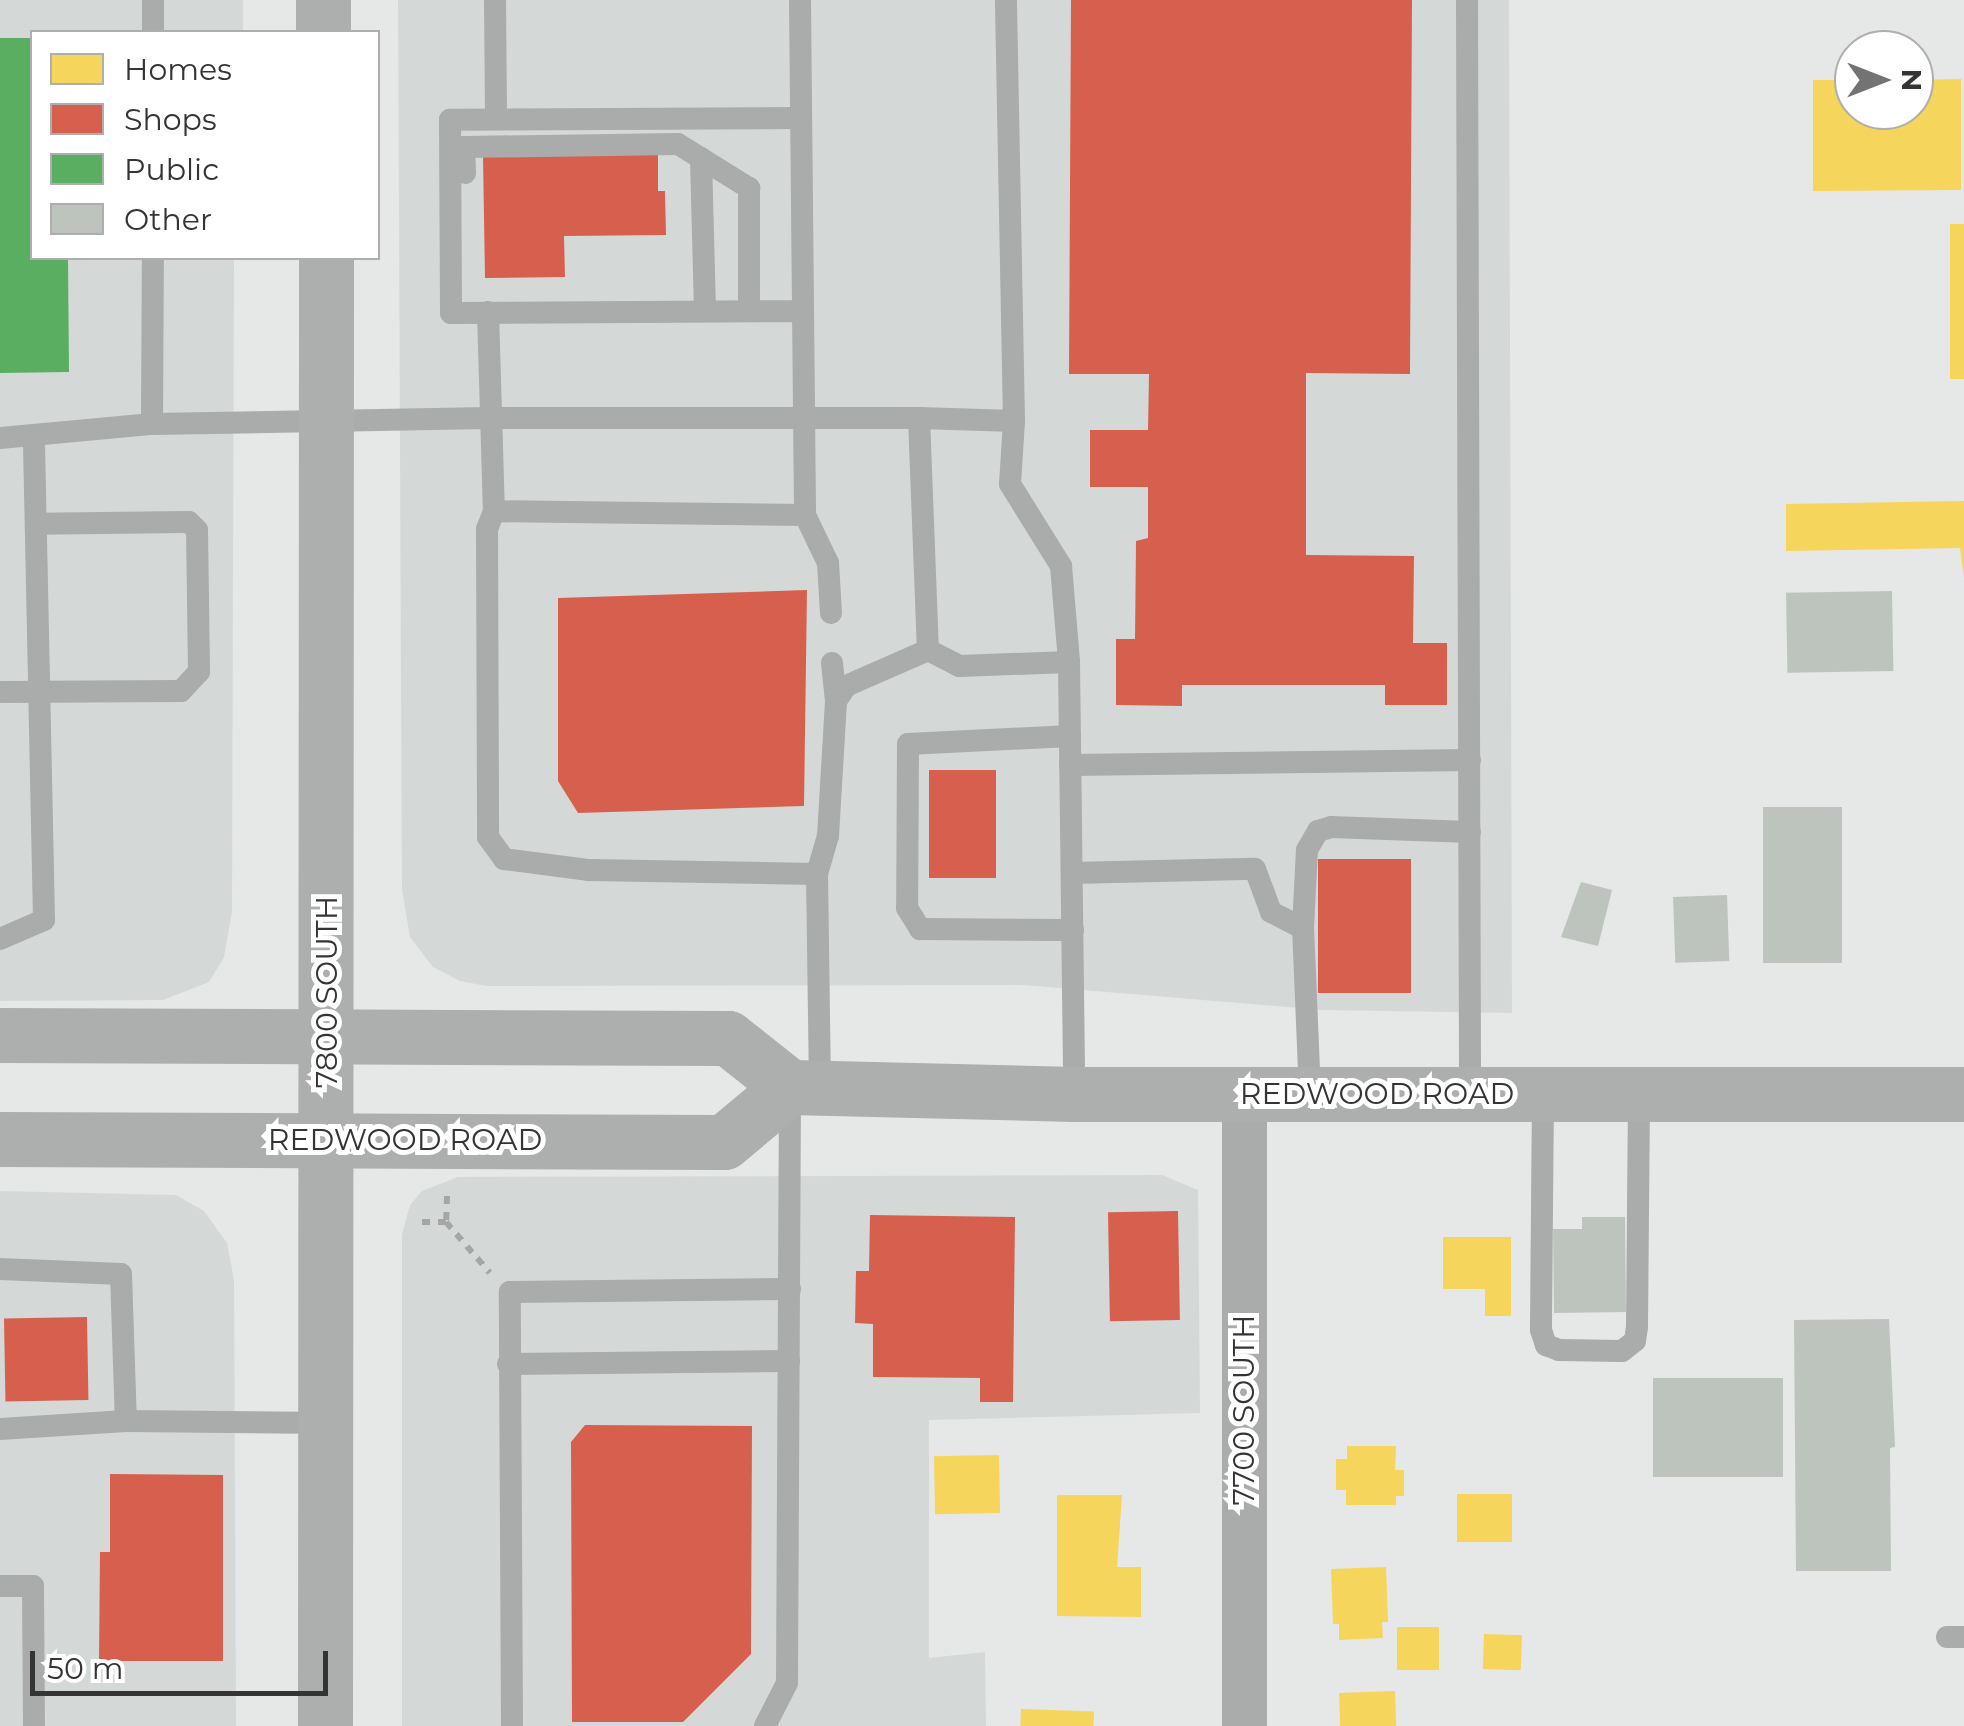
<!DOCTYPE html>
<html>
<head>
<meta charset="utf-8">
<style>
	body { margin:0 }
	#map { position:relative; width:1964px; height:1726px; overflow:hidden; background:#e6e7e7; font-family:Montserrat,sans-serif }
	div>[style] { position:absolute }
	.built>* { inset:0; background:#d4d9d8 }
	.homes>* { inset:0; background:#f6d55c; transform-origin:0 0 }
	.shops>* { inset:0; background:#d6604d; transform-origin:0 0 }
	.public>* { inset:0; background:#5aae61 }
	.building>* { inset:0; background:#bdc4bd; transform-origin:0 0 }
	.path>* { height:6px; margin-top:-3px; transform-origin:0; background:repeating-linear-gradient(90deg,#a6a6a6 0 8px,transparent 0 16px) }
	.service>* { height:22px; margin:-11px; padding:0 11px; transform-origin:11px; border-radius:11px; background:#aaabab }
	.minor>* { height:45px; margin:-22.5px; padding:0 22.5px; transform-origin:22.5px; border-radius:22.5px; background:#aaabab }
	.primary>* { height:55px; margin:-27.5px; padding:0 27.5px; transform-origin:27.5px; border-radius:27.5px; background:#adaeae }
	span { translate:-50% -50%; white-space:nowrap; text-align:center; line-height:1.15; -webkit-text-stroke:10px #fff; paint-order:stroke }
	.street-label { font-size:30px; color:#333433 }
	.legend { position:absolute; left:30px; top:30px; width:350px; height:230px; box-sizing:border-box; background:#fff; border:2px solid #adaead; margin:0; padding:12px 18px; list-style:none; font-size:30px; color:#333433 }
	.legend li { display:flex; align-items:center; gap:20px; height:50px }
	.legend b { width:50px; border:2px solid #adaead }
	.north { position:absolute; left:1834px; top:30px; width:100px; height:100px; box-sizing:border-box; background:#fff; border:2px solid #adaead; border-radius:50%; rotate:90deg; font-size:28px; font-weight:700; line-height:40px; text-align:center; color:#333433 }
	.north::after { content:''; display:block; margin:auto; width:35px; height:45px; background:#727372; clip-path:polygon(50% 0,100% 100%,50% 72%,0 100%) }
	.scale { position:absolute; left:30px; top:1651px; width:298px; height:45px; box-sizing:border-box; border:5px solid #333433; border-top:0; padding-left:12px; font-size:30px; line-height:35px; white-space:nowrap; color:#333433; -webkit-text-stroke:8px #fff; paint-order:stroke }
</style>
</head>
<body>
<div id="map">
	<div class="built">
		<i style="clip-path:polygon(0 0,243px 0,243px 32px,32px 32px,32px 258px,234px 258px,232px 912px,224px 957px,209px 982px,163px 1000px,0 1001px)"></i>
		<i style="clip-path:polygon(398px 0,1509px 0,1512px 1013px,1323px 1010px,1023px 985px,486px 986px,460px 981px,433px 967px,410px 937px,402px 890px)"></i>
		<i style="clip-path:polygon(1162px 1175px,1198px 1190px,1200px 1413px,929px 1420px,929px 1658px,985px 1652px,986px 1726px,402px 1726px,402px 1235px,410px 1205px,422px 1191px,458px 1177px)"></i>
		<i style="clip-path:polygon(0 1191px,176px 1195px,204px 1211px,227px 1243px,234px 1280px,236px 1726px,0 1726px)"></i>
	</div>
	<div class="homes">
		<i style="clip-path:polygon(1961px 79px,1961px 190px,1813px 191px,1813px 80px,1854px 80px,1854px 110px,1914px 110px,1914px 80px)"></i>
		<i style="left:1950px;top:224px;width:14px;height:155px"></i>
		<i style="clip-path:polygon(1964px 501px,1964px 578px,1960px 548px,1786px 551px,1786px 504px)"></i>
		<i style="clip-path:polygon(1443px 1237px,1511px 1237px,1511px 1316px,1485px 1316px,1485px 1289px,1443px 1289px)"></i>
		<i style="clip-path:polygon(1347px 1446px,1396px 1446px,1395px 1470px,1404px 1470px,1404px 1496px,1396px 1496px,1396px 1505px,1346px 1505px,1346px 1490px,1336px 1490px,1336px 1459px,1347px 1459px)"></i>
		<i style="left:999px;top:1455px;width:58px;height:65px;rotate:89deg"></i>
		<i style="left:1457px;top:1494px;width:55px;height:48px"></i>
		<i style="clip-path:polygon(1057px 1495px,1122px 1495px,1117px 1567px,1141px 1567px,1141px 1617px,1057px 1616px)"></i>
		<i style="clip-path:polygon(1386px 1567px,1388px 1622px,1382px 1622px,1383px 1638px,1339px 1640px,1339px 1624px,1333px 1624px,1331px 1569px)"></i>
		<i style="left:1397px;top:1627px;width:42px;height:43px"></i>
		<i style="left:1484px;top:1634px;width:38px;height:35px;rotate:2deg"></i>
		<i style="left:1395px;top:1691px;width:35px;height:56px;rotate:88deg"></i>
		<i style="left:1021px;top:1709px;width:73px;height:17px;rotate:2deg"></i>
	</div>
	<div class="shops">
		<i style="clip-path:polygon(1071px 0,1412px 0,1410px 374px,1306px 373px,1306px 555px,1414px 556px,1413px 643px,1447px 643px,1447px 705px,1385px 705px,1385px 685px,1182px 685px,1182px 706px,1116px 705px,1116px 639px,1135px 639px,1136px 541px,1148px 538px,1148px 487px,1090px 487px,1090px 430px,1148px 430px,1149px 374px,1069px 374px)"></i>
		<i style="clip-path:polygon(658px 154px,658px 191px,665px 191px,666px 235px,564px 236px,565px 277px,485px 278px,483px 156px)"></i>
		<i style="clip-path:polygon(807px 590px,804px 806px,578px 813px,558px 781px,558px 598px)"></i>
		<i style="left:929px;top:770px;width:67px;height:108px"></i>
		<i style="left:1318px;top:859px;width:93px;height:134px"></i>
		<i style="left:1178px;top:1211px;width:109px;height:70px;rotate:89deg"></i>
		<i style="clip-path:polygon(870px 1215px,1015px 1217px,1013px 1402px,980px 1402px,980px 1378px,873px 1377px,873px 1324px,855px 1323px,856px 1271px,869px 1271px)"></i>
		<i style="left:87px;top:1317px;width:83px;height:83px;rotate:89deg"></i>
		<i style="clip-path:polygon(585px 1425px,752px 1426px,751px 1654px,683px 1722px,572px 1722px,571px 1442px)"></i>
		<i style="clip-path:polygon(110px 1474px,223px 1475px,223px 1661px,99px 1661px,100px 1552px,110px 1552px)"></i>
	</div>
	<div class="public">
		<i style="clip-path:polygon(0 38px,32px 38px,32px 258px,68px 258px,69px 372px,0 373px)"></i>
	</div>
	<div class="building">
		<i style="left:1892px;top:591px;width:80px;height:106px;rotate:89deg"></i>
		<i style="left:1842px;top:807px;width:156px;height:79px;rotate:90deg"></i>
		<i style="clip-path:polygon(1581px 882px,1612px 890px,1598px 946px,1561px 937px)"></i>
		<i style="left:1727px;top:895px;width:66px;height:54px;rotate:88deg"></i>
		<i style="clip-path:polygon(1582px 1217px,1625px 1217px,1626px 1312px,1554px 1313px,1553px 1229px,1582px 1229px)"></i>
		<i style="clip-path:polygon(1889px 1319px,1895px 1447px,1890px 1448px,1891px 1571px,1796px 1571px,1794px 1320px)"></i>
		<i style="left:1653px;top:1378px;width:130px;height:99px"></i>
	</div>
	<div class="path">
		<i style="left:447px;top:1196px;width:26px;rotate:92deg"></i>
		<i style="left:446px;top:1222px;width:67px;rotate:49.2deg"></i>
		<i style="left:422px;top:1222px;width:24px"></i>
	</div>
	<div class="service">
		<i style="left:495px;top:0;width:119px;rotate:89.5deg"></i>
		<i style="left:800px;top:0;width:515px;rotate:89.44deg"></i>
		<i style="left:805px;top:515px;width:311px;rotate:-179.3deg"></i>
		<i style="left:494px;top:511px;width:19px;rotate:111deg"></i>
		<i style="left:487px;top:529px;width:308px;rotate:89.8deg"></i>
		<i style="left:488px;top:837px;width:27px;rotate:54deg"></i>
		<i style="left:504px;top:859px;width:86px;rotate:7.4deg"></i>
		<i style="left:589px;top:870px;width:228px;rotate:1deg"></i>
		<i style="left:1467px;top:0;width:1094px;rotate:89.84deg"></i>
		<i style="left:153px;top:32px;width:32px;rotate:-90deg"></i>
		<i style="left:800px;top:118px;width:350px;rotate:179.7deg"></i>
		<i style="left:450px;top:120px;width:193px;rotate:89.7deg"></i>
		<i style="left:451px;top:313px;width:350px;rotate:-0.3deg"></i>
		<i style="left:701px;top:158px;width:153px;rotate:88.5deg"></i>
		<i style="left:465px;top:173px;width:26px;rotate:-92deg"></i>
		<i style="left:464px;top:147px;width:214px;rotate:-0.8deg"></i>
		<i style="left:678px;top:144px;width:84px;rotate:31.8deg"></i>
		<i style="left:749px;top:188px;width:123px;rotate:90deg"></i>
		<i style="left:488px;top:312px;width:199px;rotate:88.3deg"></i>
		<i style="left:919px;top:418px;width:95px;rotate:1.8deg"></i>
		<i style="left:1014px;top:421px;width:421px;rotate:-91.1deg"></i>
		<i style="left:1014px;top:421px;width:63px;rotate:93.6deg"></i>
		<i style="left:1010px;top:484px;width:97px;rotate:58.1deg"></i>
		<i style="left:1061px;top:566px;width:96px;rotate:85.2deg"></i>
		<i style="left:152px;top:424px;width:166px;rotate:-89.7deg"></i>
		<i style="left:0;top:438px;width:153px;rotate:-5.3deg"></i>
		<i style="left:152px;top:424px;width:337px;rotate:-1deg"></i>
		<i style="left:489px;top:418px;width:430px"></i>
		<i style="left:919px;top:418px;width:232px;rotate:87.8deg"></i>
		<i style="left:928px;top:650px;width:35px;rotate:27deg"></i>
		<i style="left:959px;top:666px;width:110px;rotate:-2.1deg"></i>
		<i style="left:1069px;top:662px;width:432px;rotate:89.3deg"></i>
		<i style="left:805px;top:515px;width:53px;rotate:64.4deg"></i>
		<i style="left:828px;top:563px;width:50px;rotate:86.6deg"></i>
		<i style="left:832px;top:663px;width:38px;rotate:84deg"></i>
		<i style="left:0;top:692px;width:181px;rotate:-0.3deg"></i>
		<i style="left:181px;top:691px;width:26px;rotate:-47deg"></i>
		<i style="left:199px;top:672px;width:142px;rotate:-90.8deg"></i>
		<i style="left:197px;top:530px;width:11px;rotate:-135deg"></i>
		<i style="left:189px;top:522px;width:153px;rotate:179.3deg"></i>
		<i style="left:1070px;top:736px;width:162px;rotate:177.2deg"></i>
		<i style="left:908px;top:744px;width:164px;rotate:90.3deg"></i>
		<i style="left:907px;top:908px;width:25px;rotate:58deg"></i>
		<i style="left:920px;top:929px;width:153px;rotate:0.4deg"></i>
		<i style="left:1070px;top:765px;width:400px;rotate:-0.7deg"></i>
		<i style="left:1072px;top:873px;width:183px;rotate:-1.3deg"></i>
		<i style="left:1255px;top:869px;width:46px;rotate:69.6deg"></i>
		<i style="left:1271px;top:912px;width:36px;rotate:27deg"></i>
		<i style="left:0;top:939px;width:48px;rotate:-23.4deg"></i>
		<i style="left:44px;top:920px;width:484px;rotate:-91.2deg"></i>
		<i style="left:820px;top:1087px;width:213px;rotate:-90.8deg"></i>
		<i style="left:817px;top:874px;width:40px;rotate:-74deg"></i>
		<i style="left:828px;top:836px;width:135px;rotate:-86.6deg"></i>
		<i style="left:836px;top:701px;width:18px;rotate:-56deg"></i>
		<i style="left:846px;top:686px;width:90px;rotate:-23.7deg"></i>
		<i style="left:1310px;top:1094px;width:166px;rotate:-92.4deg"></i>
		<i style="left:1303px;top:928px;width:78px;rotate:-87.1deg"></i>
		<i style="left:1307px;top:850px;width:22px;rotate:-60deg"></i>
		<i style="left:1318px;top:831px;width:14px;rotate:-17deg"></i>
		<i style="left:1331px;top:827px;width:139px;rotate:2.1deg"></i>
		<i style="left:1543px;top:1094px;width:236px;rotate:90.5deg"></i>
		<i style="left:1541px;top:1330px;width:16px;rotate:72deg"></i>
		<i style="left:1546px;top:1345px;width:14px;rotate:21deg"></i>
		<i style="left:1559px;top:1350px;width:63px;rotate:0.9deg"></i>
		<i style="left:1622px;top:1351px;width:16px;rotate:-38deg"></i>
		<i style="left:1635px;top:1341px;width:15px;rotate:-82deg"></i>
		<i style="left:1637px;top:1326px;width:232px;rotate:-89.5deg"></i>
		<i style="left:0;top:1269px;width:121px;rotate:2.4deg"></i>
		<i style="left:121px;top:1274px;width:147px;rotate:88.1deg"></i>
		<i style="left:508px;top:1364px;width:281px;rotate:-0.6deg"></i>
		<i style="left:0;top:1429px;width:126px;rotate:-3.6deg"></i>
		<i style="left:126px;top:1421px;width:201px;rotate:0.6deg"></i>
		<i style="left:0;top:1586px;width:33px"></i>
		<i style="left:33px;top:1586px;width:140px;rotate:89.6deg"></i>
		<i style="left:1947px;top:1637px;width:17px"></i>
		<i style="left:512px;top:1726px;width:434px;rotate:-90.3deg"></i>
		<i style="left:510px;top:1292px;width:280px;rotate:-0.6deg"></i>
		<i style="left:765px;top:1726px;width:48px;rotate:-62.9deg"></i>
		<i style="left:787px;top:1683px;width:588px;rotate:-89.71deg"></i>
	</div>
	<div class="minor">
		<i style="left:1244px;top:1726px;width:632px;rotate:-90deg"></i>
	</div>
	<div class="primary">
		<i style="left:323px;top:0;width:32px;rotate:90deg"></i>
		<i style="left:0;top:1035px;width:728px;rotate:0.24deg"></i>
		<i style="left:728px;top:1038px;width:79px;rotate:38.3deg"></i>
		<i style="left:790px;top:1087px;width:284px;rotate:1.4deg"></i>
		<i style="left:1074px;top:1094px;width:890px"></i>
		<i style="left:0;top:1139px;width:724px;rotate:0.24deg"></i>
		<i style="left:724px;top:1142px;width:86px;rotate:-39.8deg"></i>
		<i style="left:325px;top:1726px;width:1468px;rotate:-89.96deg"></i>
	</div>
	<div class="street-label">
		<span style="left:327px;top:992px;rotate:-90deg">7800 SOUTH</span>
		<span style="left:1377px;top:1094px">REDWOOD ROAD</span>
		<span style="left:405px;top:1140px">REDWOOD ROAD</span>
		<span style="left:1244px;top:1410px;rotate:-90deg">7700 SOUTH</span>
	</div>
	<ul class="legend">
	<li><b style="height:28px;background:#f6d55c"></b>Homes</li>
	<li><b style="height:28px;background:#d6604d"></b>Shops</li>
	<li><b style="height:28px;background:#5aae61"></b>Public</li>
	<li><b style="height:28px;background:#bdc4bd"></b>Other</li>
	</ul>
	<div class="north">N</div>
	<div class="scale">50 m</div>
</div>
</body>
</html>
